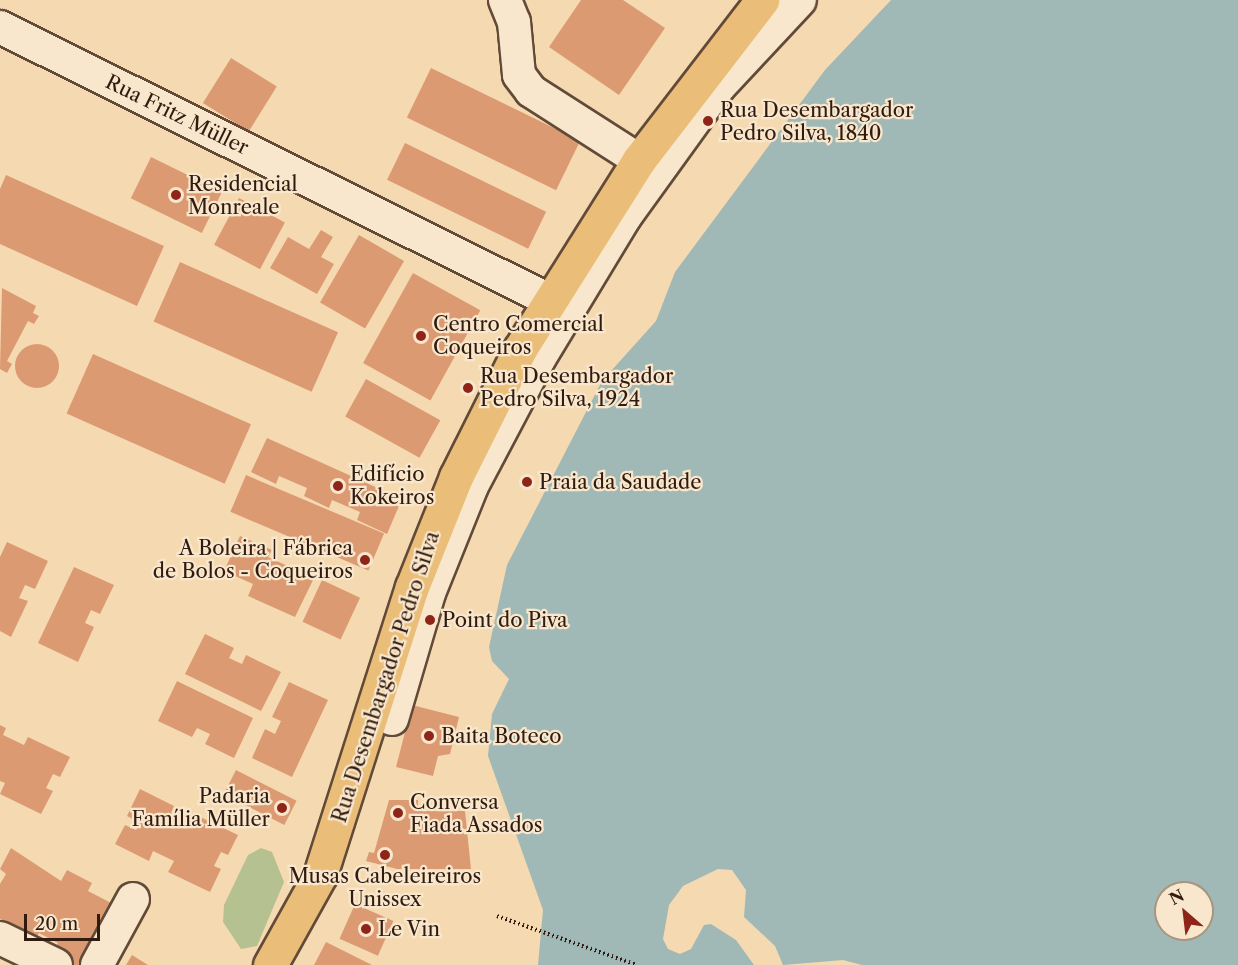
<!DOCTYPE html>
<html>
<head>
<meta charset="utf-8">
<style>
	body { margin:0 }
	#map { position:relative; width:1238px; height:965px; overflow:hidden; background:#f5dab1; font-family:"Libre Caslon Text",serif }
	div>[style] { position:absolute }
	.green>* { inset:0; background:#b6c191 }
	.water>* { inset:0; background:#a0b8b6 }
	.building>* { inset:0; background:#dc9a73; transform-origin:0 0 }
	.round { border-radius:50% }
	.path>* { height:4px; margin-top:-2px; transform-origin:0; background:repeating-linear-gradient(90deg,#311a0f 0 1.5px,transparent 0 4.5px) }
	.roads { filter:drop-shadow(2px 0 #624a38) drop-shadow(-2px 0 #624a38) drop-shadow(0 2px #624a38) drop-shadow(0 -2px #624a38) }
	.minor>* { height:32px; margin:-16px; padding:0 16px; transform-origin:16px; border-radius:16px; background:#f8e7cc }
	.major>* { height:33px; margin:-16.5px; padding:0 16.5px; transform-origin:16.5px; border-radius:16.5px; background:#eabd78 }
	.dots>* { width:16px; height:16px; translate:-50% -50%; box-sizing:border-box; border:3px solid #f8e7cc; border-radius:50% }
	span { translate:-50% -50%; white-space:nowrap; text-align:center; line-height:1.15; -webkit-text-stroke:4.5px #f8e7cc; paint-order:stroke }
	.poi-label { font-size:20px; color:#311a0f }
	.left { translate:0 -50%; text-align:left }
	.right { translate:-100% -50%; text-align:right }
	.street-label { font-size:20px; color:#311a0f }
	.north { position:absolute; left:1154px; top:881px; width:60px; height:60px; box-sizing:border-box; background:#f8e7cc; border:2px solid #a89580; border-radius:50%; rotate:332deg; font-size:16px; font-weight:700; line-height:24px; text-align:center; color:#311a0f }
	.north::after { content:''; display:block; margin:auto; width:21px; height:27px; background:#8f2418; clip-path:polygon(50% 0,100% 100%,50% 72%,0 100%) }
	.scale { position:absolute; left:24px; top:914px; width:76px; height:27px; box-sizing:border-box; border:3px solid #311a0f; border-top:0; padding-left:8px; font-size:18px; line-height:21px; white-space:nowrap; color:#311a0f; -webkit-text-stroke:4px #f8e7cc; paint-order:stroke }
</style>
</head>
<body>
<div id="map">
	<div class="green">
		<i style="clip-path:polygon(261px 848px,272px 852px,284px 882px,257px 946px,241px 949px,223px 922px,224px 905px,248px 855px)"></i>
	</div>
	<div class="water">
		<i style="clip-path:polygon(evenodd,891px 0,1238px 0,1238px 965px,862px 965px,843px 960px,783px 965px,775px 946px,744px 917px,746px 890px,732px 870px,718px 869px,683px 886px,669px 905px,663px 939px,668px 949px,680px 954px,691px 949px,704px 925px,711px 924px,736px 940px,754px 965px,538px 965px,543px 910px,488px 756px,492px 714px,509px 679px,492px 661px,489px 647px,507px 565px,602px 381px,656px 321px,675px 272px,825px 70px,891px 0,1166px 893px,1202px 893px,1202px 929px,1166px 929px,1166px 893px)"></i>
	</div>
	<div class="building">
		<i style="clip-path:polygon(581px 0,623px 0,665px 28px,619px 95px,549px 47px)"></i>
		<i style="left:231px;top:58px;width:54px;height:53px;rotate:32deg"></i>
		<i style="left:431px;top:68px;width:166px;height:55px;rotate:26deg"></i>
		<i style="left:405px;top:143px;width:157px;height:41px;rotate:26deg"></i>
		<i style="left:151px;top:157px;width:79px;height:46px;rotate:26deg"></i>
		<i style="clip-path:polygon(6px 175px,164px 246px,137px 306px,0 244px,0 189px)"></i>
		<i style="left:239px;top:198px;width:52px;height:53px;rotate:28deg"></i>
		<i style="clip-path:polygon(321px 230px,333px 237px,321px 257px,334px 264px,317px 294px,270px 268px,288px 237px,309px 249px)"></i>
		<i style="left:359px;top:235px;width:52px;height:78px;rotate:30deg"></i>
		<i style="left:180px;top:262px;width:173px;height:65px;rotate:24deg"></i>
		<i style="left:413px;top:273px;width:77px;height:103px;rotate:29deg"></i>
		<i style="clip-path:polygon(2px 288px,36px 306px,33px 313px,39px 316px,34px 324px,28px 321px,7px 361px,12px 364px,7px 373px,0 369px)"></i>
		<i class="round" style="left:15px;top:344px;width:44px;height:44px"></i>
		<i style="left:93px;top:354px;width:173px;height:65px;rotate:24deg"></i>
		<i style="left:366px;top:379px;width:85px;height:43px;rotate:29deg"></i>
		<i style="clip-path:polygon(267px 438px,402px 499px,387px 534px,357px 520px,360px 512px,332px 500px,329px 508px,304px 496px,307px 488px,279px 476px,276px 484px,251px 472px)"></i>
		<i style="left:246px;top:475px;width:150px;height:40px;rotate:23deg"></i>
		<i style="clip-path:polygon(240px 536px,272px 550px,268px 557px,314px 578px,295px 617px,248px 596px,253px 584px,224px 571px)"></i>
		<i style="clip-path:polygon(7px 542px,48px 561px,35px 589px,25px 585px,19px 598px,28px 601px,11px 637px,0 631px,0 557px)"></i>
		<i style="clip-path:polygon(74px 567px,114px 585px,100px 614px,91px 610px,85px 623px,94px 627px,78px 662px,38px 643px)"></i>
		<i style="left:322px;top:580px;width:42px;height:46px;rotate:25deg"></i>
		<i style="clip-path:polygon(205px 634px,234px 648px,229px 658px,242px 664px,246px 655px,281px 672px,261px 711px,185px 674px)"></i>
		<i style="clip-path:polygon(177px 681px,253px 718px,234px 758px,205px 744px,210px 734px,197px 728px,192px 737px,158px 721px)"></i>
		<i style="clip-path:polygon(289px 682px,328px 700px,292px 777px,252px 758px,265px 729px,275px 734px,281px 721px,272px 717px)"></i>
		<i style="clip-path:polygon(412px 705px,459px 717px,450px 754px,438px 756px,433px 776px,396px 767px)"></i>
		<i style="clip-path:polygon(0 725px,6px 728px,3px 735px,24px 745px,28px 737px,70px 757px,60px 777px,53px 774px,46px 788px,53px 791px,41px 814px,0 794px,5px 783px,0 781px)"></i>
		<i style="left:236px;top:770px;width:68px;height:27px;rotate:27deg"></i>
		<i style="clip-path:polygon(140px 789px,174px 806px,171px 813px,192px 823px,196px 815px,238px 835px,228px 855px,221px 852px,214px 866px,221px 869px,210px 892px,168px 872px,174px 861px,153px 851px,149px 861px,115px 844px,125px 825px,136px 830px,140px 823px,127px 816px)"></i>
		<i style="clip-path:polygon(389px 800px,418px 800px,418px 811px,465px 811px,471px 869px,397px 869px,366px 861px,369px 852px,374px 853px)"></i>
		<i style="clip-path:polygon(11px 848px,61px 881px,67px 870px,92px 883px,88px 891px,119px 907px,88px 965px,66px 965px,51px 957px,58px 943px,39px 933px,32px 945px,10px 933px,13px 926px,0 919px,0 884px,6px 874px,0 869px)"></i>
		<i style="left:355px;top:904px;width:42px;height:38px;rotate:24deg"></i>
		<i style="clip-path:polygon(326px 942px,372px 965px,314px 965px)"></i>
		<i style="clip-path:polygon(132px 955px,148px 965px,126px 965px)"></i>
	</div>
	<div class="path">
		<i style="left:497px;top:916px;width:148px;rotate:19.3deg"></i>
	</div>
	<div class="roads">
		<div class="minor">
			<i style="left:505px;top:0;width:24px;rotate:68deg"></i>
			<i style="left:514px;top:22px;width:53px;rotate:84.6deg"></i>
			<i style="left:519px;top:75px;width:20px;rotate:53deg"></i>
			<i style="left:531px;top:91px;width:128px;rotate:32.6deg"></i>
			<i style="left:0;top:27px;width:611px;rotate:26.44deg"></i>
			<i style="left:392px;top:719px;width:131px;rotate:-73.6deg"></i>
			<i style="left:429px;top:593px;width:115px;rotate:-68.1deg"></i>
			<i style="left:472px;top:486px;width:144px;rotate:-62.2deg"></i>
			<i style="left:539px;top:359px;width:166px;rotate:-58.8deg"></i>
			<i style="left:625px;top:217px;width:159px;rotate:-54.2deg"></i>
			<i style="left:718px;top:88px;width:120px;rotate:-47deg"></i>
			<i style="left:0;top:938px;width:62px;rotate:25.7deg"></i>
			<i style="left:97px;top:965px;width:75px;rotate:-61.4deg"></i>
		</div>
		<div class="major">
			<i style="left:270px;top:965px;width:103px;rotate:-60.9deg"></i>
			<i style="left:320px;top:875px;width:302px;rotate:-72.3deg"></i>
			<i style="left:412px;top:587px;width:118px;rotate:-68.2deg"></i>
			<i style="left:456px;top:477px;width:143px;rotate:-63.4deg"></i>
			<i style="left:520px;top:349px;width:223px;rotate:-57.8deg"></i>
			<i style="left:639px;top:160px;width:202px;rotate:-52.4deg"></i>
		</div>
	</div>
	<div class="dots">
		<i style="left:708px;top:121px;background:#8f2418"></i>
		<i style="left:176px;top:195px;background:#8f2418"></i>
		<i style="left:421px;top:336px;background:#8f2418"></i>
		<i style="left:468px;top:388px;background:#8f2418"></i>
		<i style="left:527px;top:482px;background:#8f2418"></i>
		<i style="left:338px;top:486px;background:#8f2418"></i>
		<i style="left:365px;top:560px;background:#8f2418"></i>
		<i style="left:430px;top:620px;background:#8f2418"></i>
		<i style="left:429px;top:736px;background:#8f2418"></i>
		<i style="left:282px;top:808px;background:#8f2418"></i>
		<i style="left:398px;top:813px;background:#8f2418"></i>
		<i style="left:385px;top:855px;background:#8f2418"></i>
		<i style="left:366px;top:929px;background:#8f2418"></i>
	</div>
	<div class="poi-label">
		<span class="left" style="left:720px;top:122px">Rua Desembargador<br>Pedro Silva, 1840</span>
		<span class="left" style="left:188px;top:196px">Residencial<br>Monreale</span>
		<span class="left" style="left:433px;top:336px">Centro Comercial<br>Coqueiros</span>
		<span class="left" style="left:480px;top:388px">Rua Desembargador<br>Pedro Silva, 1924</span>
		<span class="left" style="left:350px;top:486px">Edifício<br>Kokeiros</span>
		<span class="left" style="left:539px;top:482px">Praia da Saudade</span>
		<span class="right" style="left:353px;top:560px">A Boleira | Fábrica<br>de Bolos - Coqueiros</span>
		<span class="left" style="left:442px;top:620px">Point do Piva</span>
		<span class="left" style="left:441px;top:736px">Baita Boteco</span>
		<span class="right" style="left:270px;top:808px">Padaria<br>Família Müller</span>
		<span class="left" style="left:410px;top:814px">Conversa<br>Fiada Assados</span>
		<span style="left:385px;top:888px">Musas Cabeleireiros<br>Unissex</span>
		<span class="left" style="left:378px;top:929px">Le Vin</span>
	</div>
	<div class="street-label">
		<span style="left:177px;top:115px;rotate:26deg">Rua Fritz Müller</span>
		<span style="left:386px;top:677px;rotate:-72deg">Rua Desembargador Pedro Silva</span>
	</div>
	<div class="north">N</div>
	<div class="scale">20 m</div>
</div>
</body>
</html>
